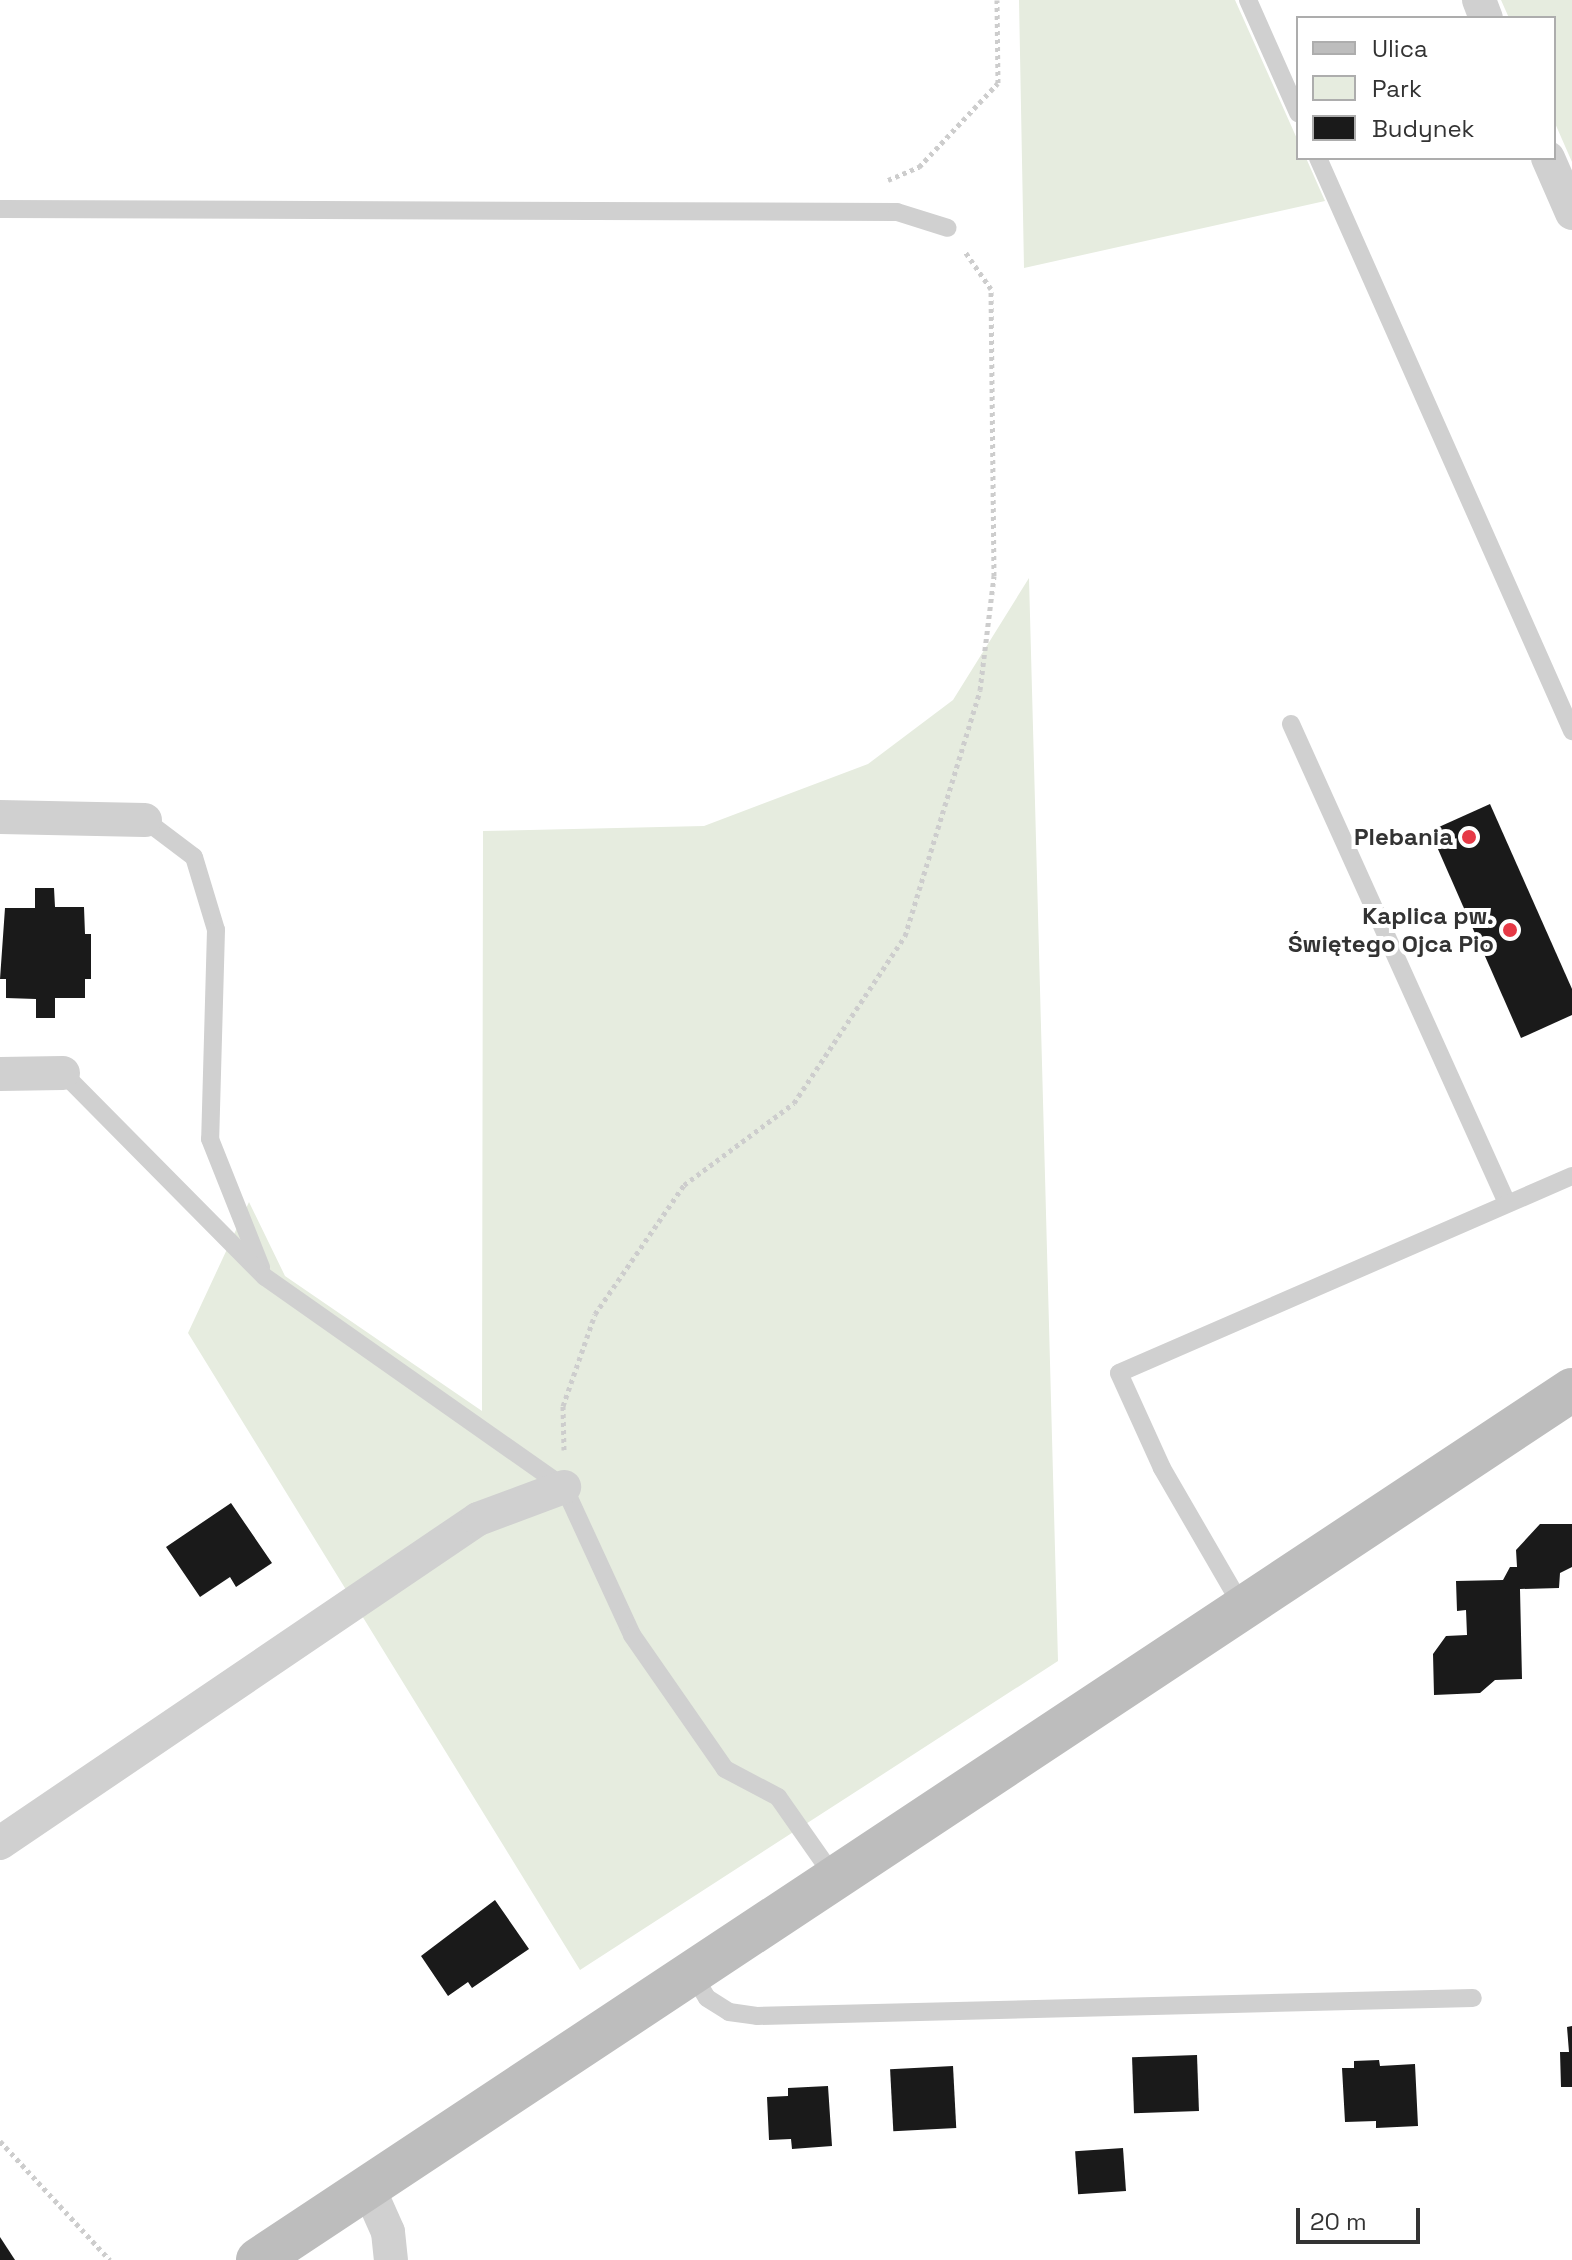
<!DOCTYPE html>
<html>
<head>
<meta charset="utf-8">
<style>
	body { margin:0 }
	#map { position:relative; width:1572px; height:2260px; overflow:hidden; background:#fff; font-family:"Space Grotesk",sans-serif }
	div>[style] { position:absolute }
	.green>* { inset:0; background:#e6ecdf }
	.building>* { inset:0; background:#1a1a1a; transform-origin:0 0 }
	.path>* { height:5px; margin-top:-2.5px; transform-origin:0; background:repeating-linear-gradient(90deg,#cdcdcd 0 4px,transparent 0 8px) }
	.lane>* { height:18px; margin:-9px; padding:0 9px; transform-origin:9px; border-radius:9px; background:#d0d0d0 }
	.street>* { height:34px; margin:-17px; padding:0 17px; transform-origin:17px; border-radius:17px; background:#d0d0d0 }
	.secondary>* { height:44px; margin:-22px; padding:0 22px; transform-origin:22px; border-radius:22px; background:#bdbdbd }
	.dots>* { width:22px; height:22px; translate:-50% -50%; box-sizing:border-box; border:4px solid #fff; border-radius:50% }
	span { translate:-50% -50%; white-space:nowrap; text-align:center; line-height:1.15; -webkit-text-stroke:8px #fff; paint-order:stroke }
	.poi-label { font-size:24px; color:#333; font-weight:700 }
	.right { translate:-100% -50%; text-align:right }
	.legend { position:absolute; left:1296px; top:16px; width:260px; height:144px; box-sizing:border-box; background:#fff; border:2px solid #adadad; margin:0; padding:10px 14px; list-style:none; font-size:24px; color:#333 }
	.legend li { display:flex; align-items:center; gap:16px; height:40px }
	.legend b { width:40px; border:2px solid #adadad }
	.scale { position:absolute; left:1296px; top:2208px; width:124px; height:36px; box-sizing:border-box; border:4px solid #333; border-top:0; padding-left:10px; font-size:24px; line-height:28px; white-space:nowrap; color:#333; -webkit-text-stroke:6px #fff; paint-order:stroke }
</style>
</head>
<body>
<div id="map">
	<div class="green">
		<i style="clip-path:polygon(1019px 0,1235px 0,1298px 141px,1298px 158px,1306px 158px,1325px 201px,1024px 268px)"></i>
		<i style="clip-path:polygon(1501px 0,1572px 0,1572px 162px,1554px 121px,1554px 18px,1509px 18px)"></i>
		<i style="clip-path:polygon(1029px 578px,1058px 1661px,580px 1970px,188px 1333px,249px 1202px,285px 1276px,482px 1411px,483px 831px,704px 826px,868px 764px,953px 700px)"></i>
	</div>
	<div class="building">
		<i style="clip-path:polygon(1490px 804px,1572px 989px,1572px 1015px,1521px 1038px,1430px 831px)"></i>
		<i style="clip-path:polygon(35px 888px,54px 888px,55px 907px,84px 907px,85px 934px,91px 934px,91px 979px,85px 979px,85px 998px,55px 998px,55px 1018px,36px 1018px,36px 999px,6px 998px,6px 979px,0 979px,5px 908px,35px 908px)"></i>
		<i style="clip-path:polygon(231px 1503px,272px 1563px,236px 1587px,230px 1577px,200px 1597px,166px 1547px)"></i>
		<i style="clip-path:polygon(1540px 1524px,1572px 1524px,1572px 1567px,1560px 1573px,1559px 1588px,1520px 1589px,1522px 1679px,1495px 1680px,1480px 1693px,1434px 1695px,1433px 1654px,1446px 1636px,1467px 1635px,1466px 1610px,1457px 1611px,1456px 1581px,1503px 1580px,1510px 1567px,1517px 1567px,1516px 1550px)"></i>
		<i style="clip-path:polygon(495px 1900px,529px 1949px,472px 1988px,468px 1982px,448px 1996px,421px 1956px)"></i>
		<i style="clip-path:polygon(1572px 2026px,1572px 2087px,1561px 2087px,1560px 2052px,1569px 2052px,1567px 2027px)"></i>
		<i style="left:1197px;top:2055px;width:56px;height:65px;rotate:88deg"></i>
		<i style="clip-path:polygon(1379px 2060px,1380px 2066px,1415px 2064px,1418px 2126px,1376px 2128px,1376px 2121px,1345px 2122px,1342px 2068px,1354px 2068px,1354px 2061px)"></i>
		<i style="left:953px;top:2066px;width:62px;height:63px;rotate:87deg"></i>
		<i style="clip-path:polygon(828px 2086px,832px 2146px,792px 2149px,791px 2139px,769px 2140px,767px 2097px,788px 2096px,788px 2088px)"></i>
		<i style="left:1123px;top:2148px;width:43px;height:48px;rotate:86deg"></i>
		<i style="clip-path:polygon(0 2237px,15px 2260px,0 2260px)"></i>
	</div>
	<div class="path">
		<i style="left:888px;top:180px;width:34px;rotate:-23deg"></i>
		<i style="left:919px;top:167px;width:115px;rotate:-46.8deg"></i>
		<i style="left:998px;top:83px;width:83px;rotate:-90.7deg"></i>
		<i style="left:564px;top:1450px;width:44px;rotate:-91.3deg"></i>
		<i style="left:563px;top:1406px;width:97px;rotate:-70.8deg"></i>
		<i style="left:595px;top:1314px;width:157px;rotate:-55.4deg"></i>
		<i style="left:684px;top:1185px;width:137px;rotate:-36.7deg"></i>
		<i style="left:794px;top:1103px;width:201px;rotate:-56.4deg"></i>
		<i style="left:905px;top:936px;width:257px;rotate:-73deg"></i>
		<i style="left:980px;top:690px;width:115px;rotate:-83deg"></i>
		<i style="left:994px;top:576px;width:287px;rotate:-90.6deg"></i>
		<i style="left:991px;top:289px;width:47px;rotate:-124.7deg"></i>
		<i style="left:0;top:2141px;width:162px;rotate:47.3deg"></i>
	</div>
	<div class="lane">
		<i style="left:1248px;top:0;width:124px;rotate:66.1deg"></i>
		<i style="left:1318px;top:158px;width:627px;rotate:66.09deg"></i>
		<i style="left:0;top:209px;width:897px;rotate:0.19deg"></i>
		<i style="left:897px;top:212px;width:53px;rotate:17.4deg"></i>
		<i style="left:1291px;top:724px;width:525px;rotate:65.73deg"></i>
		<i style="left:145px;top:820px;width:61px;rotate:37.1deg"></i>
		<i style="left:194px;top:857px;width:76px;rotate:73.2deg"></i>
		<i style="left:216px;top:930px;width:209px;rotate:91.6deg"></i>
		<i style="left:210px;top:1139px;width:138px;rotate:68.3deg"></i>
		<i style="left:63px;top:1073px;width:287px;rotate:45.3deg"></i>
		<i style="left:265px;top:1277px;width:365px;rotate:35.1deg"></i>
		<i style="left:564px;top:1487px;width:163px;rotate:65.3deg"></i>
		<i style="left:632px;top:1635px;width:163px;rotate:55.2deg"></i>
		<i style="left:725px;top:1769px;width:60px;rotate:27.8deg"></i>
		<i style="left:778px;top:1797px;width:98px;rotate:55deg"></i>
		<i style="left:1243px;top:1608px;width:162px;rotate:-120.1deg"></i>
		<i style="left:1162px;top:1468px;width:104px;rotate:-114.4deg"></i>
		<i style="left:1119px;top:1373px;width:494px;rotate:-23.5deg"></i>
		<i style="left:692px;top:1973px;width:29px;rotate:59deg"></i>
		<i style="left:707px;top:1998px;width:26px;rotate:32deg"></i>
		<i style="left:729px;top:2012px;width:28px;rotate:8deg"></i>
		<i style="left:757px;top:2016px;width:716px;rotate:-1.44deg"></i>
	</div>
	<div class="street">
		<i style="left:1479px;top:0;width:19px;rotate:69deg"></i>
		<i style="left:1548px;top:158px;width:60px;rotate:66.4deg"></i>
		<i style="left:0;top:817px;width:145px;rotate:1.2deg"></i>
		<i style="left:0;top:1074px;width:63px;rotate:-0.9deg"></i>
		<i style="left:0;top:1843px;width:577px;rotate:-34.13deg"></i>
		<i style="left:478px;top:1519px;width:92px;rotate:-20.4deg"></i>
		<i style="left:368px;top:2187px;width:49px;rotate:66deg"></i>
		<i style="left:388px;top:2232px;width:28px;rotate:84deg"></i>
	</div>
	<div class="secondary">
		<i style="left:258px;top:2260px;width:1576px;rotate:-33.51deg"></i>
	</div>
	<div class="dots">
		<i style="left:1469px;top:837px;background:#e63946"></i>
		<i style="left:1510px;top:930px;background:#e63946"></i>
	</div>
	<div class="poi-label">
		<span class="right" style="left:1453px;top:837px">Plebania</span>
		<span class="right" style="left:1494px;top:930px">Kaplica pw.<br>Świętego Ojca Pio</span>
	</div>
	<ul class="legend">
	<li><b style="height:10px;background:#bdbdbd"></b>Ulica</li>
	<li><b style="height:22px;background:#e6ecdf"></b>Park</li>
	<li><b style="height:22px;background:#1a1a1a"></b>Budynek</li>
	</ul>
	<div class="scale">20 m</div>
</div>
</body>
</html>
